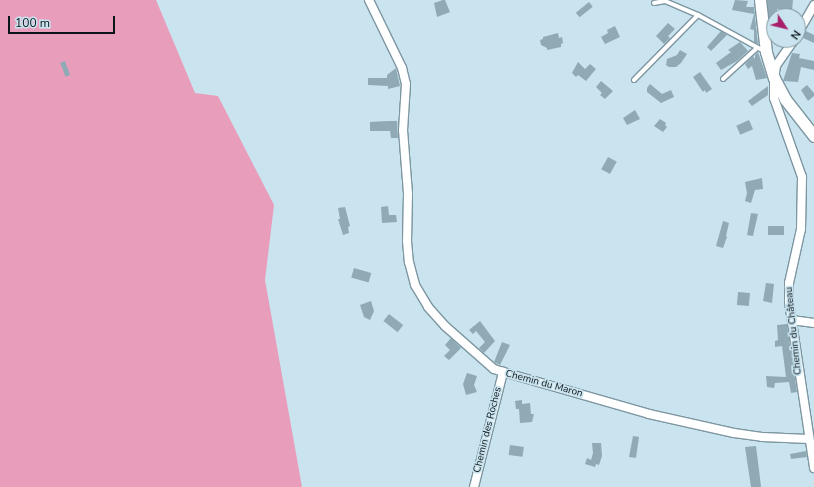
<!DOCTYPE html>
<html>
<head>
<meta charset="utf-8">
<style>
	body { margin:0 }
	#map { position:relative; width:814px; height:487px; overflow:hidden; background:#c9e3ef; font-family:"Nunito Sans",sans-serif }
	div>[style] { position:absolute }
	.green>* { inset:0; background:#e89dbb }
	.building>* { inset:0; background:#90aab5; transform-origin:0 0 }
	.roads { filter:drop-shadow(1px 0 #7d96a1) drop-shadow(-1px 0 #7d96a1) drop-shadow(0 1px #7d96a1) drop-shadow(0 -1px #7d96a1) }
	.lane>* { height:4px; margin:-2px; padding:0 2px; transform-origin:2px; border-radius:2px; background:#fff }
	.street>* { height:8px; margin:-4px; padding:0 4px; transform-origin:4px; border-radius:4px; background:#fff }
	.secondary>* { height:11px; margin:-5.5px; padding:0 5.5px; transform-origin:5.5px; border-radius:5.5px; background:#fff }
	span { translate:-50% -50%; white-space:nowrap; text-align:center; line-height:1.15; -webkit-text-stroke:3.5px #c9e3ef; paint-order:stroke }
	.street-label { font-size:10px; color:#0b1519 }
	.north { position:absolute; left:766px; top:8px; width:40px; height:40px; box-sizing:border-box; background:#c9e3ef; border:1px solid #7d9199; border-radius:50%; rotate:125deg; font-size:11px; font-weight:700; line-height:16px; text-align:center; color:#0b1519 }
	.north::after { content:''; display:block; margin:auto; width:14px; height:18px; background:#a61f68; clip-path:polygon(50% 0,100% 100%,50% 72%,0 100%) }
	.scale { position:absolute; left:8px; top:16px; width:107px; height:18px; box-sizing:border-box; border:2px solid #0b1519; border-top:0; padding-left:5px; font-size:12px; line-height:14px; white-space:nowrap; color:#0b1519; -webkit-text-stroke:3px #c9e3ef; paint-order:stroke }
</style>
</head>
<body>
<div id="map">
	<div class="green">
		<i style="clip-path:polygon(0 0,156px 0,195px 93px,218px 96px,274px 205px,265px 280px,302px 487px,0 487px)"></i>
	</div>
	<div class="building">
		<i style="clip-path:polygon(443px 0,445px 0,450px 12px,437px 17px,434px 3px)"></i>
		<i style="clip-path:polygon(735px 0,748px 1px,746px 7px,754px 7px,758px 44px,754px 42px,754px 30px,750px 29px,754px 14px,732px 10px)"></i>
		<i style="clip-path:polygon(767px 0,793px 0,792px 11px,777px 9px,776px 16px,774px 16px,774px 28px,770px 28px)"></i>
		<i style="left:589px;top:2px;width:6px;height:17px;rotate:51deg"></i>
		<i style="clip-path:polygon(668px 23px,675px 29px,668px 36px,670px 38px,664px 44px,656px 36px)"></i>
		<i style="clip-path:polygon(615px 26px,620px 37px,605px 44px,601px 37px,608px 33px,607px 30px)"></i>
		<i style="clip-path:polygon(721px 31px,727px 35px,711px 51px,707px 47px)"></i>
		<i style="clip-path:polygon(806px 31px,814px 35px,814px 43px,801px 37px)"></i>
		<i style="clip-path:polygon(558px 33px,559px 38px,562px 37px,563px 43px,561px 44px,561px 47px,547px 50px,547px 48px,541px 45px,540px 40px,543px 39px,543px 37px)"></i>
		<i style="clip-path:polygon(740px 42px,748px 51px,737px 61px,721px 70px,716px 63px,731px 52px,728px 50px)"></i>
		<i style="clip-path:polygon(680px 50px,687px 54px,681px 63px,676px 67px,669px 67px,666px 65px,667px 59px,677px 55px)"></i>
		<i style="clip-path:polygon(758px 52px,767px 78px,756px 80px,752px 66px,748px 69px,745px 64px,753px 56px,755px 59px,755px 55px)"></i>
		<i style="clip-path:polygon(792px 53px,800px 54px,799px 58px,814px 61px,814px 70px,801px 67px,798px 82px,783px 81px)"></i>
		<i style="left:65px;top:61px;width:15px;height:5px;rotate:70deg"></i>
		<i style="clip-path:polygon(578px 62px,585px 69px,590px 64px,596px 69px,586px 81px,578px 75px,576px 77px,572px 73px)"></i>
		<i style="clip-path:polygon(396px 68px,400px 86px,388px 89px,388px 86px,368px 85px,368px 78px,387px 78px,387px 75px)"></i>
		<i style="clip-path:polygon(700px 72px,712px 89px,706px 93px,705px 90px,703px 92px,693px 77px)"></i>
		<i style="clip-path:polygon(601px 81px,613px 91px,605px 99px,600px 95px,602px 93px,596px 87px)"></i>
		<i style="clip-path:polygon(650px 84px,662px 94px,671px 90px,674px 97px,661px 103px,647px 92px,647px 88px)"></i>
		<i style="clip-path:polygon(807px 85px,814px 93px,814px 96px,808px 101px,801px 90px)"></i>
		<i style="clip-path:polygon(768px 86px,768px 95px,752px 106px,748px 101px)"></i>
		<i style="clip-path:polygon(635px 110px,640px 119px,627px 125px,623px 118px)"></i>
		<i style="clip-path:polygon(660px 119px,666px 123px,665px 125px,667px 127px,663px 132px,654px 126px)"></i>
		<i style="left:749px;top:120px;width:10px;height:14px;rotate:66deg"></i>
		<i style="clip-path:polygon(388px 121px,397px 121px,398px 138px,391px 138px,390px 131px,370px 131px,370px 122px)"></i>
		<i style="left:608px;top:157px;width:10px;height:14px;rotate:29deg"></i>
		<i style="clip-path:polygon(762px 178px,763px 189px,755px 190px,751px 203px,745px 201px,747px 193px,745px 182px)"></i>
		<i style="clip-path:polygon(388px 206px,389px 215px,396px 215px,397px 222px,382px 223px,381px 207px)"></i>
		<i style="clip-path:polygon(345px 207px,350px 226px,348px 227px,349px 233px,343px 235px,338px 219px,340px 219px,338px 208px)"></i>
		<i style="clip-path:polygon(751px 213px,758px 214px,753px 236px,747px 235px)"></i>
		<i style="clip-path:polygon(723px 221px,729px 223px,726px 236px,727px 237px,723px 248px,716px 246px)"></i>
		<i style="left:768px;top:226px;width:16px;height:9px"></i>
		<i style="left:354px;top:268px;width:18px;height:10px;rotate:16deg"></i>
		<i style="clip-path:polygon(766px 283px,774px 284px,772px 303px,763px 301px)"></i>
		<i style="left:738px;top:292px;width:12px;height:13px;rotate:5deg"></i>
		<i style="clip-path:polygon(371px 301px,374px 311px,370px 320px,364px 317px,360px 305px)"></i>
		<i style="left:389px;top:314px;width:18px;height:9px;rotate:38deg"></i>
		<i style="clip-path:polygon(480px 321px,495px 341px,484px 353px,479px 348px,485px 342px,476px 331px,473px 334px,469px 330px)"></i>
		<i style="clip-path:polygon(787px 324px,797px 392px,791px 393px,789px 382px,775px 383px,774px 388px,767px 387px,766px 376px,786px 377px,782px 346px,775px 347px,775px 341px,778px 340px,777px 325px)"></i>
		<i style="clip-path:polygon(451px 338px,461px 348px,449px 360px,444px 356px,450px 350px,445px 345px)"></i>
		<i style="clip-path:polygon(502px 342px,510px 345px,500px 365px,494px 362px)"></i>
		<i style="clip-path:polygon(467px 373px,477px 376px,474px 385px,477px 392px,466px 395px,463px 384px)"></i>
		<i style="clip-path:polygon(522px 400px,522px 404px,530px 403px,531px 414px,534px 414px,532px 422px,520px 423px,519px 409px,516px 409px,515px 401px)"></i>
		<i style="clip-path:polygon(633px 436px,639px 437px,636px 458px,629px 457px)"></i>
		<i style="clip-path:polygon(592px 443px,601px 443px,602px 456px,599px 465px,596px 464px,595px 467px,585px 464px,587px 458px,591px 460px,593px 453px)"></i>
		<i style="left:510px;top:445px;width:14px;height:10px;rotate:8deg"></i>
		<i style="clip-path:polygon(756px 446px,760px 478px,761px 487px,751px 487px,745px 447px)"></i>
		<i style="clip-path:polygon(806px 451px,807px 457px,791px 459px,790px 454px)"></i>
	</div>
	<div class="roads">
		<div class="lane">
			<i style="left:654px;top:3px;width:11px;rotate:-10deg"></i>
			<i style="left:665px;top:1px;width:36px;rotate:23deg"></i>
			<i style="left:698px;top:15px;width:75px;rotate:28.6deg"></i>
			<i style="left:723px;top:79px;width:46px;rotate:-42.4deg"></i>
			<i style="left:634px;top:80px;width:91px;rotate:-45.4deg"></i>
		</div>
		<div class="street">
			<i style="left:369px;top:0;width:76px;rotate:64.1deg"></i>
			<i style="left:402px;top:68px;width:16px;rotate:76deg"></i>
			<i style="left:406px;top:84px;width:46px;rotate:93.7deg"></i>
			<i style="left:403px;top:130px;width:64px;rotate:85.5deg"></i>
			<i style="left:408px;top:194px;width:47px;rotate:91.2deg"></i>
			<i style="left:407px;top:241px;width:21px;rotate:85deg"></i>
			<i style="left:409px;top:262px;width:24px;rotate:75deg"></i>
			<i style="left:415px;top:285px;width:26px;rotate:59deg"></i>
			<i style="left:428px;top:307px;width:25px;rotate:48deg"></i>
			<i style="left:445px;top:326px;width:65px;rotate:41.3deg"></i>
			<i style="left:494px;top:369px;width:9px;rotate:18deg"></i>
			<i style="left:503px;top:372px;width:152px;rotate:16deg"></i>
			<i style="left:649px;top:414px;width:87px;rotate:12.6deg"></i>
			<i style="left:734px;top:433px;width:28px;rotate:8deg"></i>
			<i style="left:762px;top:437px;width:47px;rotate:2.4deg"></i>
			<i style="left:798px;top:33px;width:32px;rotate:-60deg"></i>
			<i style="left:794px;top:40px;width:32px;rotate:125deg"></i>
			<i style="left:776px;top:66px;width:12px;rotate:99deg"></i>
			<i style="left:774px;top:78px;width:20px;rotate:90deg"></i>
			<i style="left:774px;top:98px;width:84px;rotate:70.5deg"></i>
			<i style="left:802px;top:177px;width:52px;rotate:91.1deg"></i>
			<i style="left:801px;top:229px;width:55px;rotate:102.5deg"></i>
			<i style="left:789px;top:283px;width:19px;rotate:90deg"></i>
			<i style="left:789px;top:302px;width:168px;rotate:81.4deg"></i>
			<i style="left:792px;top:320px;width:22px;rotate:8deg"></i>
			<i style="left:474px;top:487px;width:119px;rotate:-75.8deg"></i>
		</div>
		<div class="secondary">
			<i style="left:760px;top:0;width:52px;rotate:83.4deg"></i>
			<i style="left:766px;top:52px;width:27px;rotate:73deg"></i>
			<i style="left:774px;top:78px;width:24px;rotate:62deg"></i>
			<i style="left:785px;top:99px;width:47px;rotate:51.9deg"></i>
		</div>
	</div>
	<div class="street-label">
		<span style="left:794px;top:331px;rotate:-96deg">Chemin du Château</span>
		<span style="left:544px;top:384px;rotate:15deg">Chemin du Maron</span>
		<span style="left:488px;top:430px;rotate:-76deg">Chemin des Roches</span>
	</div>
	<div class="north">N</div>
	<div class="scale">100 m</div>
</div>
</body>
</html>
